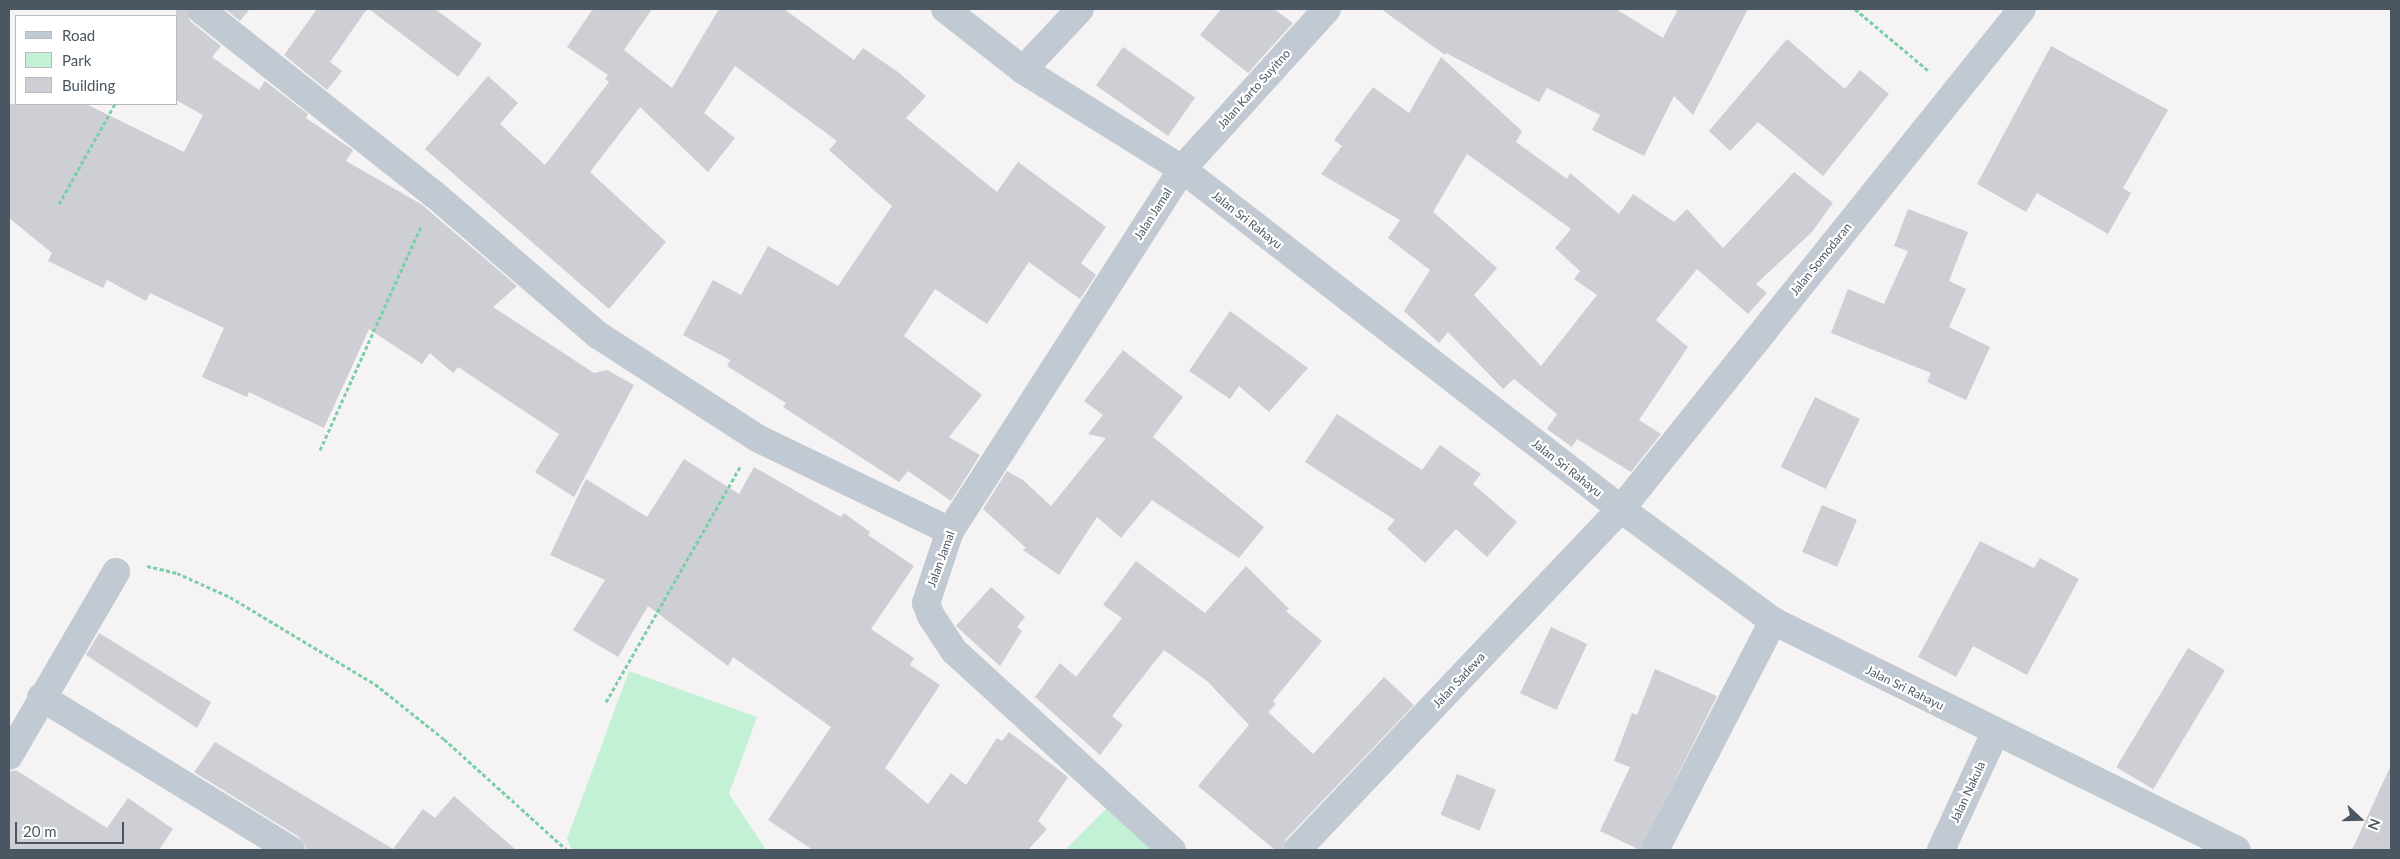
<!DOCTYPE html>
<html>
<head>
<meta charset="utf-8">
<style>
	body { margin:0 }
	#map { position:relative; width:2400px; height:859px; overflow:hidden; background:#f5f3f3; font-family:Lato,sans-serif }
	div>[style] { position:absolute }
	.green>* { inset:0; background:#c3f1d5 }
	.building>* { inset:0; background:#cdcfd5; transform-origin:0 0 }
	.path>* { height:3px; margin-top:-1.5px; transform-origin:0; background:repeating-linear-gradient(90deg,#7ad0a6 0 4px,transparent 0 6.5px) }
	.minor>* { height:28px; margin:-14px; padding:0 14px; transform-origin:14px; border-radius:14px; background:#c1cad2 }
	span { translate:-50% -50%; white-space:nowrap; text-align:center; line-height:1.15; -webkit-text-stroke:4.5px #fff; paint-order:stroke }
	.street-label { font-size:12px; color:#4a5661 }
	.frame { position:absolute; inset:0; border:10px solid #4a5661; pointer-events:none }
	.legend { position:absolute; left:15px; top:15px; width:162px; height:90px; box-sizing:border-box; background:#fff; border:1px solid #b7bbc0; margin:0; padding:6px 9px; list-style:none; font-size:15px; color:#4a5661 }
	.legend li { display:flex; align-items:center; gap:10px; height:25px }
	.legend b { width:25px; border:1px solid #b7bbc0 }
	.north { position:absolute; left:2335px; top:794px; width:50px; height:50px; -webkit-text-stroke:4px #fff; paint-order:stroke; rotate:111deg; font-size:14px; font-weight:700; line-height:20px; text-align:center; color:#4a5661 }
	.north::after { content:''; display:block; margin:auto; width:18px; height:22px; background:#4a5661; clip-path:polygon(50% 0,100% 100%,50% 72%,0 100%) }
	.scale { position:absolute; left:15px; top:822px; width:109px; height:22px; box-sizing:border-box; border:2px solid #4a5661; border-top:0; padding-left:6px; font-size:15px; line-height:18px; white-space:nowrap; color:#4a5661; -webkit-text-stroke:4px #fff; paint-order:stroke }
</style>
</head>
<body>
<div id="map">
	<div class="green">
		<i style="clip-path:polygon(629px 671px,757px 717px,729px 794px,766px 850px,572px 850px,567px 839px)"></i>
		<i style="clip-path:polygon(1125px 790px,1186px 850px,1065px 850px)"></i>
	</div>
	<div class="building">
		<i style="clip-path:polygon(176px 9px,185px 9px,190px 21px,221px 46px,212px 57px,259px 90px,265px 81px,308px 114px,306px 118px,353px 150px,346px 161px,421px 204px,517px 286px,493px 307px,594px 373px,607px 370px,634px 385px,574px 497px,535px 472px,559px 434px,458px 367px,453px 373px,430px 353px,422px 364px,369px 329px,324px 428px,249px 392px,247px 397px,202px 377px,224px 328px,150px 293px,146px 301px,107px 280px,103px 288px,48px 261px,52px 253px,9px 218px,9px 104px,86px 104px,184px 152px,203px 115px,176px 100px)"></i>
		<i style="clip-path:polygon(225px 9px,250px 9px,240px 21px)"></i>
		<i style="clip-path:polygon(317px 9px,367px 9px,330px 62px,342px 71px,327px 90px,284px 55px)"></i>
		<i style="clip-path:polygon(369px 9px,435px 9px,482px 44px,458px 77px)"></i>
		<i style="clip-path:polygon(593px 9px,652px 9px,624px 50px,672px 88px,719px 9px,784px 9px,854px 60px,863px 48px,898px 72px,926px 96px,906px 118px,997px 192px,1018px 162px,1106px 227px,1081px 263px,1096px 275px,1080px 299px,1029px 262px,987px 324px,935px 289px,904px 336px,982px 395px,949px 437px,980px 455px,951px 501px,908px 471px,899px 482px,783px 407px,786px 403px,727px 366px,730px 360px,683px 335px,713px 280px,741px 295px,768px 246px,838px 286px,892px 206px,829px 150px,837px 141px,735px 66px,704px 113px,735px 138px,708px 172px,640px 107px,590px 172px,666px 242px,609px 309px,425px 149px,488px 76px,518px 103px,500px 124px,545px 165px,609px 82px,605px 79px,608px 75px,567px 47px)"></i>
		<i style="clip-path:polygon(1221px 9px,1274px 9px,1293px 23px,1248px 73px,1200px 35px)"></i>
		<i style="clip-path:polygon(1381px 9px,1616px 9px,1663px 38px,1678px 9px,1748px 9px,1693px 115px,1674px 96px,1644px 156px,1592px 130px,1600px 115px,1547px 88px,1539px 102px,1446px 53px,1445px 55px)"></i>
		<i style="clip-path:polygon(1787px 39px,1845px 89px,1860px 70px,1889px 94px,1823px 176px,1758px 122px,1730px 151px,1709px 131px)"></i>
		<i style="clip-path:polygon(2051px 46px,2168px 110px,2123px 188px,2131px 193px,2108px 234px,2037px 193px,2026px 212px,1977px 184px)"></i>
		<i style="left:1123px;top:47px;width:88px;height:47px;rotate:35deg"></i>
		<i style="clip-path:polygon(evenodd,1441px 57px,1522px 131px,1516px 142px,1567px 179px,1570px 173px,1619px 214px,1633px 194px,1674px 222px,1687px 209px,1723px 248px,1794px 172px,1833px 203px,1812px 232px,1756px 284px,1767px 293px,1748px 314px,1697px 269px,1656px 320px,1688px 347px,1639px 420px,1661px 434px,1631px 472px,1577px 439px,1572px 447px,1547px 429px,1557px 414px,1514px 379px,1503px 389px,1448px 332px,1439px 343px,1404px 311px,1430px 270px,1388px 238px,1400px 220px,1321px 174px,1342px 146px,1334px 140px,1373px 87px,1409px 113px,1441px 57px,1467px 154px,1571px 229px,1555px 248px,1580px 271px,1574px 279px,1597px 295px,1541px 366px,1474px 295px,1497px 268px,1433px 212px,1467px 154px)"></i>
		<i style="clip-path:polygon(1908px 209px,1968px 232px,1949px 281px,1966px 289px,1949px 327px,1990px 347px,1966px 400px,1927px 382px,1931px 373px,1831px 333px,1848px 289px,1884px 304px,1908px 251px,1894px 246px)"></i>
		<i style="clip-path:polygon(1230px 311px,1308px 368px,1269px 412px,1239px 386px,1230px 399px,1189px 371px)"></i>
		<i style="clip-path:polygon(1123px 350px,1183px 397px,1153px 437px,1264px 527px,1239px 558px,1152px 500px,1121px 538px,1097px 517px,1059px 575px,1023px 550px,1026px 548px,983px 509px,1007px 471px,1023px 480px,1051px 506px,1106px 438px,1088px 434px,1103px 415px,1084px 401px)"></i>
		<i style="left:1815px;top:397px;width:50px;height:78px;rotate:26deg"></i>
		<i style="clip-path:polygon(1337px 414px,1422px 470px,1440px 445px,1481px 474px,1473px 484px,1517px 522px,1487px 557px,1456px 529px,1425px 563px,1387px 529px,1395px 520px,1305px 462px)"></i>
		<i style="clip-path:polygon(684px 459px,739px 494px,754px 467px,841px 517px,844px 513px,870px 532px,868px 535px,914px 566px,871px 629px,914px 658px,910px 665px,940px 685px,885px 768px,928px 804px,951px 773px,966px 785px,997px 738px,1002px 741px,1009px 732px,1068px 777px,1038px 821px,1047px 829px,1028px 850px,813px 850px,768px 820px,831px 727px,733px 657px,728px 666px,648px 606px,618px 657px,573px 630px,605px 580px,550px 555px,586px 479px,647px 517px)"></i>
		<i style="left:1822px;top:505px;width:38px;height:51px;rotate:23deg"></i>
		<i style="clip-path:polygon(1980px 541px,2034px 568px,2040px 558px,2079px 579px,2027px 675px,1973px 646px,1956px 677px,1918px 657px)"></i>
		<i style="clip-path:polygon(1136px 561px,1205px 613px,1246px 566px,1289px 609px,1286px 611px,1322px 641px,1273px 701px,1276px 704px,1268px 712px,1313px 754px,1384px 677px,1414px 705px,1286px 839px,1282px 850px,1275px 850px,1198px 786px,1249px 725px,1207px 681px,1164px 650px,1112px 716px,1123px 725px,1100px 755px,1035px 697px,1060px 663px,1076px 677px,1122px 618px,1103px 605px)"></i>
		<i style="clip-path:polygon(991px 587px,1025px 617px,1017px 627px,1022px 631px,1000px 666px,956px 626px)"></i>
		<i style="left:1551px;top:627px;width:40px;height:73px;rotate:25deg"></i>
		<i style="clip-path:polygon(99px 633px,211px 702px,197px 728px,86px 655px)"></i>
		<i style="left:2188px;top:648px;width:43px;height:139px;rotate:31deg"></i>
		<i style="clip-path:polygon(1655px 669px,1717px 696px,1640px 850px,1600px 831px,1630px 767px,1614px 761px,1632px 713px,1637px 715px)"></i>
		<i style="clip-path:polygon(215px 742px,393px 849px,423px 809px,435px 818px,454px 796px,516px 850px,307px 850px,299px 837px,194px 772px)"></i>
		<i style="clip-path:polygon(2391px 765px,2391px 850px,2352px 850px)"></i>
		<i style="clip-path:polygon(16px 770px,107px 828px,128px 798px,173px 829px,159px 850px,9px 850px,9px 772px)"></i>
		<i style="left:1457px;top:774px;width:42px;height:44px;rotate:22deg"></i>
	</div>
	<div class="path">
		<i style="left:1855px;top:9px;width:97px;rotate:40deg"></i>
		<i style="left:59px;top:204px;width:115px;rotate:-60.8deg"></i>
		<i style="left:320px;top:450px;width:246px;rotate:-65.7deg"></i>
		<i style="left:147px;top:566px;width:31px;rotate:13deg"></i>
		<i style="left:177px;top:573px;width:58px;rotate:24.4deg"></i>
		<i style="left:230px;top:597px;width:169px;rotate:31deg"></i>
		<i style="left:375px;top:684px;width:88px;rotate:38.6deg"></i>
		<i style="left:444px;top:739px;width:166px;rotate:42.1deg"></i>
		<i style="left:606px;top:702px;width:271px;rotate:-60.3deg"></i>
	</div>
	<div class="minor">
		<i style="left:200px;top:9px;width:300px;rotate:38.4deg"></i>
		<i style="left:435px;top:195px;width:215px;rotate:40.7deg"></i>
		<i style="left:598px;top:335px;width:189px;rotate:32.9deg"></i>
		<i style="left:757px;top:438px;width:214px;rotate:25.7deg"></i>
		<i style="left:945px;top:9px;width:99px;rotate:38deg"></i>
		<i style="left:1023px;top:70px;width:187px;rotate:31.9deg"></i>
		<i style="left:1182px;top:169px;width:555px;rotate:37.76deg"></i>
		<i style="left:1621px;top:509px;width:189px;rotate:36.4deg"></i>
		<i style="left:1773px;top:621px;width:517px;rotate:26.27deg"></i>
		<i style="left:1023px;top:70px;width:83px;rotate:-46.9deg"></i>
		<i style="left:41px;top:697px;width:293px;rotate:31.5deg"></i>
		<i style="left:9px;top:756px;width:213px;rotate:-59.8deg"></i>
		<i style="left:1172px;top:850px;width:295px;rotate:-137.6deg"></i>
		<i style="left:954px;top:651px;width:42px;rotate:-123.3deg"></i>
		<i style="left:931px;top:616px;width:14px;rotate:-111deg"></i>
		<i style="left:926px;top:603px;width:76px;rotate:-71.6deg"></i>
		<i style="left:950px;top:531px;width:430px;rotate:-57.3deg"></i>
		<i style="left:1182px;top:169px;width:216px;rotate:-47.8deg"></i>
		<i style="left:1297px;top:850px;width:470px;rotate:-46.5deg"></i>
		<i style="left:1621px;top:509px;width:641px;rotate:-51.27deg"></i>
		<i style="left:1655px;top:850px;width:258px;rotate:-62.7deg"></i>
		<i style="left:1941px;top:850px;width:129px;rotate:-65.2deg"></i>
	</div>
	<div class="street-label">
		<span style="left:1254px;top:89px;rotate:-48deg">Jalan Karto Suyitno</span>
		<span style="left:1153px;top:214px;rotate:-57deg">Jalan Jamal</span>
		<span style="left:1247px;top:220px;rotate:38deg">Jalan Sri Rahayu</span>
		<span style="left:1821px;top:259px;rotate:-51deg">Jalan Somodaran</span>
		<span style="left:1567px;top:468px;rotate:38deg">Jalan Sri Rahayu</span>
		<span style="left:941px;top:559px;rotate:-70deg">Jalan Jamal</span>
		<span style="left:1459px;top:680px;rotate:-47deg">Jalan Sadewa</span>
		<span style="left:1905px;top:688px;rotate:26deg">Jalan Sri Rahayu</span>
		<span style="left:1968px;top:792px;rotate:-65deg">Jalan Nakula</span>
	</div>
	<div class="frame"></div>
	<ul class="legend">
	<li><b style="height:6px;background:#c1cad2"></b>Road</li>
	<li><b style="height:14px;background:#c3f1d5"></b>Park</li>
	<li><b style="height:14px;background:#cdcfd5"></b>Building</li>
	</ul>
	<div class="north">N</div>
	<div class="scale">20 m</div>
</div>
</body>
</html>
